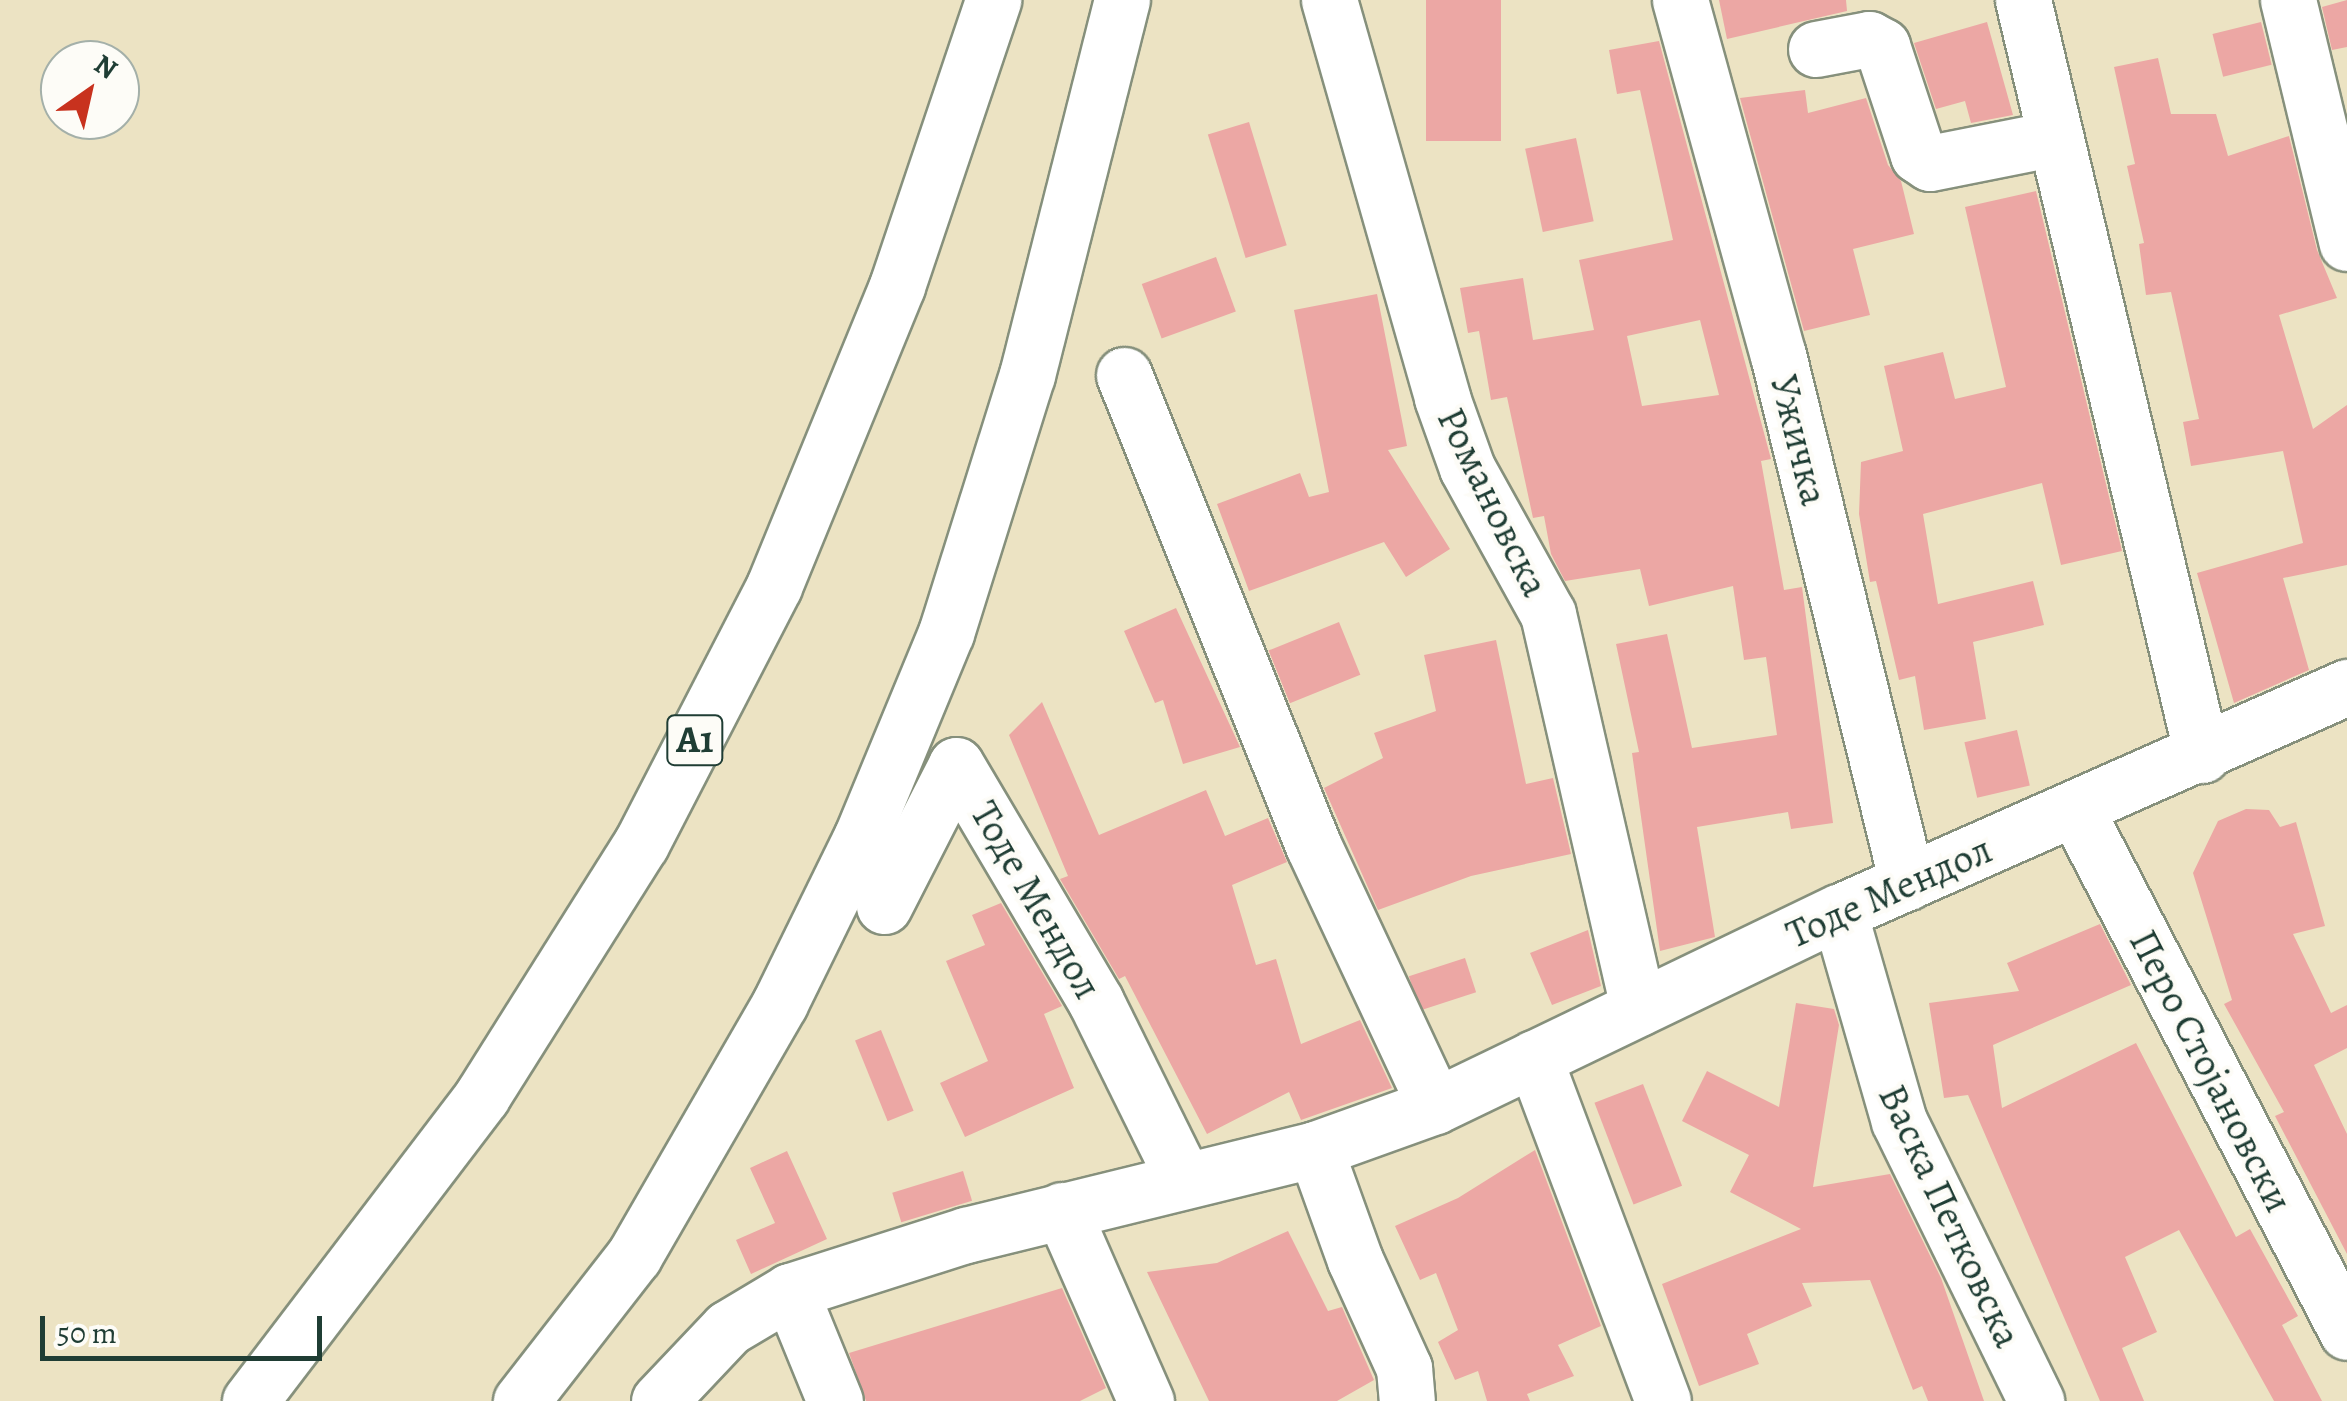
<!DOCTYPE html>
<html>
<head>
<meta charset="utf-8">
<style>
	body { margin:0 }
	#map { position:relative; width:2347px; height:1401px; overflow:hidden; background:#ece3c3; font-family:Alegreya,serif }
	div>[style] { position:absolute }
	.building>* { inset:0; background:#eca7a4; transform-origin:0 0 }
	.roads { filter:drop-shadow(2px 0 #86907c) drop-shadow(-2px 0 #86907c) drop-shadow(0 2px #86907c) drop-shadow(0 -2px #86907c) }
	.minor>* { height:55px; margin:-27.5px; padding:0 27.5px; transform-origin:27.5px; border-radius:27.5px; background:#fff }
	.highway>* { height:55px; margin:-27.5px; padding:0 27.5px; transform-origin:27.5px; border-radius:27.5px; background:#fff }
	span { translate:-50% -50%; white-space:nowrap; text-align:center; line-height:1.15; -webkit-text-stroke:8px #fdfcf7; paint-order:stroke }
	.shield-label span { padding:2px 8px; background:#fdfcf7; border:2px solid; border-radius:8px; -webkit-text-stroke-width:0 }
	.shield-label { font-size:38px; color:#1f3d34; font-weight:700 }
	.street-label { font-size:40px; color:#1f3d34 }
	.north { position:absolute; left:40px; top:40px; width:100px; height:100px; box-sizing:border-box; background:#fdfcf7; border:2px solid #a4b0a9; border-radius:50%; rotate:34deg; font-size:28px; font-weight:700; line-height:40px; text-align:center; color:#1f3d34 }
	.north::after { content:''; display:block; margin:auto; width:35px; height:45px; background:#c8321e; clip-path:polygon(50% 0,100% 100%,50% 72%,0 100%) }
	.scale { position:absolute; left:40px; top:1316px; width:282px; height:45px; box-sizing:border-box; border:5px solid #1f3d34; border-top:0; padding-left:12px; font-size:30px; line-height:35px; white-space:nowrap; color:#1f3d34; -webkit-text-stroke:8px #fdfcf7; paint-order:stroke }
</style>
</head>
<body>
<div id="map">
	<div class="building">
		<i style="left:1426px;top:0;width:75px;height:141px"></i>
		<i style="clip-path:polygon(1719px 0,1846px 0,1847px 11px,1727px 39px)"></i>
		<i style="clip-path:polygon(2347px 0,2347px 47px,2332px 50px,2322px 7px)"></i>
		<i style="clip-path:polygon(1987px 22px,2013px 115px,1971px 123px,1965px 101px,1936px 109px,1914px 43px)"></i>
		<i style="left:2261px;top:22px;width:44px;height:50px;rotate:76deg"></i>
		<i style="clip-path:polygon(evenodd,1659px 41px,1771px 459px,1761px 461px,1784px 590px,1802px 587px,1833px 823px,1791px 829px,1788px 812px,1697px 827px,1715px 937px,1660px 951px,1632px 753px,1639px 752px,1616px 644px,1667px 634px,1692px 748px,1777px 735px,1766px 657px,1744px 660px,1733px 586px,1649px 606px,1640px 569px,1565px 581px,1551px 554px,1544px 516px,1533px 518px,1507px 397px,1491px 400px,1479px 331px,1468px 333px,1460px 288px,1523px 278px,1533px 340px,1594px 330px,1579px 260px,1673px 240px,1640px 90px,1617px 94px,1609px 50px,1659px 41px,1700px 320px,1719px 395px,1642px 406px,1627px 336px,1700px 320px)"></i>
		<i style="clip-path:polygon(2158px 58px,2171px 114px,2216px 114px,2228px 156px,2289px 136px,2317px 250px,2337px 298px,2279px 315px,2313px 429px,2347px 405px,2347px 565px,2283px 578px,2309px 670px,2234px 703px,2197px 573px,2303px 543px,2283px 451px,2191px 466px,2183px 422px,2199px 419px,2171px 292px,2146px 295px,2139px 244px,2144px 243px,2127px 166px,2135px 164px,2114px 67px)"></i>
		<i style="clip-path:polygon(1805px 90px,1808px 113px,1866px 98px,1888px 165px,1901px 181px,1914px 234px,1853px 249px,1870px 315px,1804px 331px,1740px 98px)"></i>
		<i style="left:1249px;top:122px;width:129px;height:43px;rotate:73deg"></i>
		<i style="left:1576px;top:138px;width:85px;height:52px;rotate:78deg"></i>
		<i style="clip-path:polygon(2036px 191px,2122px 551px,2061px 565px,2042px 483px,1923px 514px,1938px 604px,2033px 581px,2044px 625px,1973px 642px,1986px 719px,1924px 730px,1915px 676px,1899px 680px,1876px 581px,1870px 582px,1859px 514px,1861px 462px,1903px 451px,1884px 366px,1943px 352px,1955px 399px,2006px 387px,1965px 207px)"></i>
		<i style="left:1216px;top:257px;width:58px;height:79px;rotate:70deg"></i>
		<i style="clip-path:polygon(1377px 294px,1407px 446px,1388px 450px,1450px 549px,1406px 577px,1384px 542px,1249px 591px,1217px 504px,1300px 473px,1309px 497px,1329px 492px,1294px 310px)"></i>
		<i style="clip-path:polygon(1176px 608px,1240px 747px,1183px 764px,1163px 700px,1155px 703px,1124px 631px)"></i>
		<i style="left:1339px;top:622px;width:57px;height:76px;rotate:68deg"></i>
		<i style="clip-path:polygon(1496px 640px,1526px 784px,1553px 778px,1571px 854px,1471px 876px,1378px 910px,1324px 788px,1383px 758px,1374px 733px,1436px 711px,1424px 655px)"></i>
		<i style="clip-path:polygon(1042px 702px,1099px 835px,1206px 790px,1225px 836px,1268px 818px,1287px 862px,1232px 885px,1256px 965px,1276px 959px,1301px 1044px,1360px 1020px,1392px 1088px,1301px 1120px,1289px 1092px,1207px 1134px,1125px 976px,1119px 979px,1060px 879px,1068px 876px,1009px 735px)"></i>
		<i style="left:2017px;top:730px;width:57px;height:54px;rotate:77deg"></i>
		<i style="clip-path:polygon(2246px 809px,2269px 810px,2280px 827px,2296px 822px,2325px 926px,2293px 934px,2331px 1013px,2347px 1005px,2347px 1048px,2314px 1065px,2347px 1134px,2347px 1254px,2275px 1116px,2284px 1112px,2224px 1004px,2232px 1000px,2193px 873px,2218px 821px)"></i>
		<i style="clip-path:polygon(1001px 903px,1062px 1006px,1044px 1014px,1074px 1088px,965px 1137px,940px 1083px,988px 1061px,946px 961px,985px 945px,972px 915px)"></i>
		<i style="clip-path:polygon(2100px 924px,2131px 985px,1993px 1045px,2002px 1108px,2136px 1043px,2236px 1237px,2250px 1229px,2298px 1316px,2282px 1325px,2322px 1401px,2274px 1401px,2179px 1230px,2125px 1257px,2157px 1332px,2122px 1348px,2144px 1401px,2100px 1401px,1968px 1095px,1944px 1098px,1929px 1003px,2019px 991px,2007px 963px)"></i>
		<i style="clip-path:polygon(1588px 930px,1601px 986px,1552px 1005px,1530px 953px)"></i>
		<i style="left:1465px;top:958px;width:36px;height:59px;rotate:72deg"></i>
		<i style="clip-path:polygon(1796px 1003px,1834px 1009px,1839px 1025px,1813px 1187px,1890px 1174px,1941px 1278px,1984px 1401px,1928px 1401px,1922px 1386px,1913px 1390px,1870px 1280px,1802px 1283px,1812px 1306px,1747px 1334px,1759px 1364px,1699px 1386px,1662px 1284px,1801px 1229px,1730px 1192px,1749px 1155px,1682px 1121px,1707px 1071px,1779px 1107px)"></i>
		<i style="left:881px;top:1030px;width:87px;height:28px;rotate:68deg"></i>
		<i style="left:1643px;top:1084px;width:109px;height:52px;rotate:69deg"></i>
		<i style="clip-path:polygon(1535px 1150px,1601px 1326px,1558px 1345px,1574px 1376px,1527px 1394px,1530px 1401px,1487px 1401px,1478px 1371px,1455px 1380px,1438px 1342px,1458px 1330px,1436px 1273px,1420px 1280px,1395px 1226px,1458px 1198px)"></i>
		<i style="clip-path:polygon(787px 1151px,827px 1239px,751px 1274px,736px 1240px,775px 1223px,750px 1168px)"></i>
		<i style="left:963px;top:1171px;width:31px;height:74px;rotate:73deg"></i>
		<i style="clip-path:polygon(1288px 1231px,1328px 1311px,1342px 1307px,1374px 1380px,1337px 1401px,1209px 1401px,1147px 1272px,1217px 1263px)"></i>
		<i style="clip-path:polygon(1062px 1288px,1106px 1388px,1080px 1401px,866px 1401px,849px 1353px)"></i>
	</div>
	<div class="roads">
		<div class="minor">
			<i style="left:1329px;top:0;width:414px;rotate:74.1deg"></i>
			<i style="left:1442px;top:398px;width:74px;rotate:70.3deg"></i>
			<i style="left:1467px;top:468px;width:167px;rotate:61deg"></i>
			<i style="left:1548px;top:614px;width:404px;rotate:77.1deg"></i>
			<i style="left:1680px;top:0;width:368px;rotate:74.6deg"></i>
			<i style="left:1778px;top:355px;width:543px;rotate:76.25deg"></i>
			<i style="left:2023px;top:0;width:776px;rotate:76.66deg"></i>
			<i style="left:2288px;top:0;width:250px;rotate:76.4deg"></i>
			<i style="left:1816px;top:49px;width:54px;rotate:-10.7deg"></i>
			<i style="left:1869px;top:39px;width:15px;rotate:28deg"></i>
			<i style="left:1882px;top:46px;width:115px;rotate:71.7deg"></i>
			<i style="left:1918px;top:155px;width:14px;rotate:34deg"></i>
			<i style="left:1930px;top:163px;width:128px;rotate:-11.2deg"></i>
			<i style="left:1124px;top:375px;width:507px;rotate:68.09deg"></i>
			<i style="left:1313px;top:845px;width:288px;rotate:64.9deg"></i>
			<i style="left:2076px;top:810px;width:588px;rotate:62.56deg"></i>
			<i style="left:884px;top:906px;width:158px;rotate:-62.9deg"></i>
			<i style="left:956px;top:765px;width:275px;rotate:59.4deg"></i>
			<i style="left:1096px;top:1002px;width:199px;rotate:63.7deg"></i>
			<i style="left:1839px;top:912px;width:217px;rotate:74deg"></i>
			<i style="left:1899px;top:1121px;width:312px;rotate:63.9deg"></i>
			<i style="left:1534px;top:1058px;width:366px;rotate:69.4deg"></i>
			<i style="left:1315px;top:1149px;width:118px;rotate:70.2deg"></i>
			<i style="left:1355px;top:1260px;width:119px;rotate:65.6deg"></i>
			<i style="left:1404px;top:1368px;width:33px;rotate:85deg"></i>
			<i style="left:1062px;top:1210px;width:209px;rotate:66.3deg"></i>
			<i style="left:790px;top:1291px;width:119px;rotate:67.8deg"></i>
			<i style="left:659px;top:1401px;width:100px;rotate:-46.6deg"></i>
			<i style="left:728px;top:1328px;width:72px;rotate:-30.8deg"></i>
			<i style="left:790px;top:1291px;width:185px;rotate:-17.7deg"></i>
			<i style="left:966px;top:1235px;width:359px;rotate:-13.8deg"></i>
			<i style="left:1315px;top:1149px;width:127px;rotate:-19.7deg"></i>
			<i style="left:1435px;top:1106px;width:448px;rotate:-25.7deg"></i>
			<i style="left:1839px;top:912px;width:556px;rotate:-23.89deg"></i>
		</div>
		<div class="highway">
			<i style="left:250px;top:1401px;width:383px;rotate:-52.7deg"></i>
			<i style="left:482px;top:1096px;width:298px;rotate:-57.8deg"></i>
			<i style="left:641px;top:844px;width:290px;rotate:-62.7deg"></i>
			<i style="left:774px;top:586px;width:324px;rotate:-67.7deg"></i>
			<i style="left:897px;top:286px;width:302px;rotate:-71.4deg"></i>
			<i style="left:521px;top:1401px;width:184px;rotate:-52.1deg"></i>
			<i style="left:634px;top:1256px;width:292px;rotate:-60deg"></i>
			<i style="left:780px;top:1003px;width:184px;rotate:-63.9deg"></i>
			<i style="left:861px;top:838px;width:222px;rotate:-67.5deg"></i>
			<i style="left:946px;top:633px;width:270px;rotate:-72.6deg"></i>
			<i style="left:1027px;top:375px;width:387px;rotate:-75.8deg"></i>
		</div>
	</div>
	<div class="shield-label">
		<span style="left:695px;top:740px">A1</span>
	</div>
	<div class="street-label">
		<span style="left:1799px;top:440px;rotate:76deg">Ужичка</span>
		<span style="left:1493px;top:502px;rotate:64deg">Романовска</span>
		<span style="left:1889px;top:892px;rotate:-24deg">Тоде Мендол</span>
		<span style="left:1036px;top:900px;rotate:60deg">Тоде Мендол</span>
		<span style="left:2211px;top:1071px;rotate:63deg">Перо Стојановски</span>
		<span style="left:1950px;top:1216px;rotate:65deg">Васка Петковска</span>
	</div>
	<div class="north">N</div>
	<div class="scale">50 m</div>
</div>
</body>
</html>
